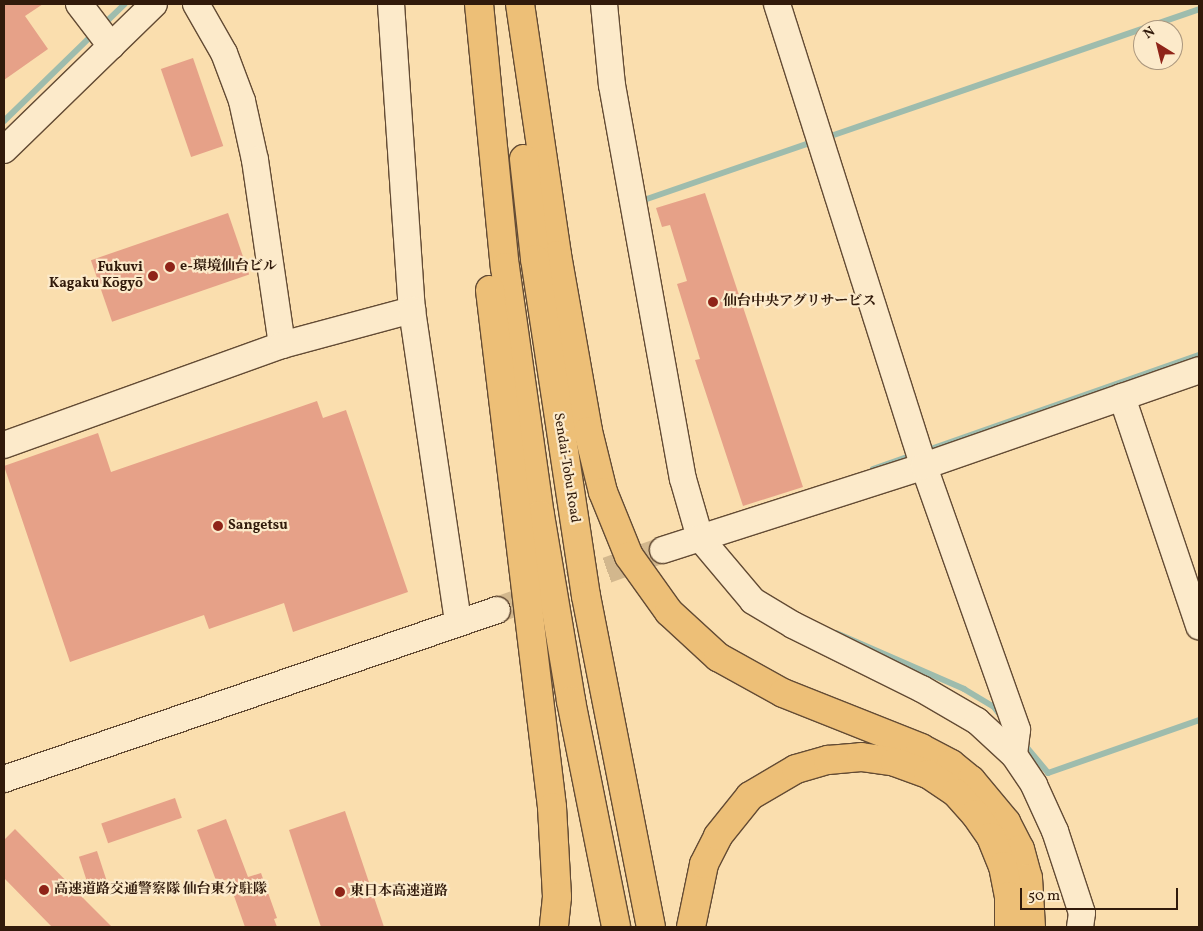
<!DOCTYPE html>
<html>
<head>
<meta charset="utf-8">
<style>
	body { margin:0 }
	#map { position:relative; width:1203px; height:931px; overflow:hidden; background:#fadeae; font-family:Vollkorn,"Noto Serif JP",serif }
	div>[style] { position:absolute }
	.stream>* { height:6px; margin:-3px; padding:0 3px; transform-origin:3px; border-radius:3px; background:#9ebcad }
	.building>* { inset:0; background:#e6a188; transform-origin:0 0 }
	.minor-tunnel>* { height:26px; margin-top:-13px; transform-origin:0; background:repeating-linear-gradient(90deg,#d2b78d 0 26px,transparent 0 39px) }
	.roads { filter:drop-shadow(1px 0 #634b34) drop-shadow(-1px 0 #634b34) drop-shadow(0 1px #634b34) drop-shadow(0 -1px #634b34) }
	.minor>* { height:26px; margin:-13px; padding:0 13px; transform-origin:13px; border-radius:13px; background:#fceaca }
	.highway>* { height:28px; margin:-14px; padding:0 14px; transform-origin:14px; border-radius:14px; background:#edbf77 }
	.dots>* { width:14px; height:14px; translate:-50% -50%; box-sizing:border-box; border:2px solid #fceaca; border-radius:50% }
	span { translate:-50% -50%; white-space:nowrap; text-align:center; line-height:1.15; -webkit-text-stroke:4.5px #fceaca; paint-order:stroke }
	.poi-label { font-size:14px; color:#311a0b; font-weight:700 }
	.left { translate:0 -50%; text-align:left }
	.right { translate:-100% -50%; text-align:right }
	.street-label { font-size:14px; color:#311a0b }
	.frame { position:absolute; inset:0; border:5px solid #311a0b; pointer-events:none }
	.north { position:absolute; left:1133px; top:20px; width:50px; height:50px; box-sizing:border-box; background:#fceaca; border:1px solid #ab977e; border-radius:50%; rotate:324deg; font-size:14px; font-weight:700; line-height:20px; text-align:center; color:#311a0b }
	.north::after { content:''; display:block; margin:auto; width:18px; height:22px; background:#8f2418; clip-path:polygon(50% 0,100% 100%,50% 72%,0 100%) }
	.scale { position:absolute; left:1020px; top:888px; width:158px; height:22px; box-sizing:border-box; border:2px solid #311a0b; border-top:0; padding-left:6px; font-size:15px; line-height:18px; white-space:nowrap; color:#311a0b; -webkit-text-stroke:4px #fceaca; paint-order:stroke }
</style>
</head>
<body>
<div id="map">
	<div class="stream">
		<i style="left:103px;top:25px;width:30px;rotate:-44deg"></i>
		<i style="left:4px;top:121px;width:122px;rotate:-44.3deg"></i>
		<i style="left:825px;top:138px;width:396px;rotate:-19deg"></i>
		<i style="left:641px;top:201px;width:184px;rotate:-19deg"></i>
		<i style="left:925px;top:451px;width:290px;rotate:-19.3deg"></i>
		<i style="left:873px;top:469px;width:42px;rotate:-19.3deg"></i>
		<i style="left:836px;top:633px;width:140px;rotate:23.6deg"></i>
		<i style="left:964px;top:689px;width:35px;rotate:31deg"></i>
		<i style="left:994px;top:707px;width:10px;rotate:53deg"></i>
		<i style="left:1023px;top:743px;width:39px;rotate:50deg"></i>
		<i style="left:1048px;top:773px;width:160px;rotate:-19.3deg"></i>
	</div>
	<div class="building">
		<i style="clip-path:polygon(4px 4px,43px 4px,25px 16px,48px 49px,4px 80px)"></i>
		<i style="left:193px;top:58px;width:93px;height:34px;rotate:71deg"></i>
		<i style="clip-path:polygon(705px 193px,803px 487px,743px 506px,695px 360px,700px 359px,677px 284px,687px 281px,670px 225px,662px 227px,656px 208px)"></i>
		<i style="left:228px;top:213px;width:65px;height:145px;rotate:71deg"></i>
		<i style="clip-path:polygon(317px 401px,323px 418px,346px 410px,408px 592px,293px 632px,284px 603px,209px 629px,204px 615px,70px 662px,4px 466px,98px 433px,111px 472px)"></i>
		<i style="left:175px;top:798px;width:21px;height:78px;rotate:71deg"></i>
		<i style="clip-path:polygon(345px 811px,384px 927px,321px 927px,289px 830px)"></i>
		<i style="clip-path:polygon(226px 819px,248px 877px,261px 873px,277px 918px,274px 919px,277px 927px,245px 927px,228px 879px,217px 883px,197px 830px)"></i>
		<i style="clip-path:polygon(15px 829px,87px 902px,112px 927px,52px 927px,4px 878px,4px 840px)"></i>
		<i style="left:97px;top:851px;width:41px;height:19px;rotate:72deg"></i>
	</div>
	<div class="minor-tunnel">
		<i style="left:497px;top:610px;width:177px;rotate:-19.9deg"></i>
	</div>
	<div class="roads">
		<div class="minor">
			<i style="left:79px;top:4px;width:53px;rotate:52.7deg"></i>
			<i style="left:196px;top:4px;width:56px;rotate:60.3deg"></i>
			<i style="left:224px;top:53px;width:51px;rotate:69.4deg"></i>
			<i style="left:242px;top:101px;width:60px;rotate:77.6deg"></i>
			<i style="left:255px;top:160px;width:187px;rotate:81.7deg"></i>
			<i style="left:391px;top:4px;width:307px;rotate:86.1deg"></i>
			<i style="left:604px;top:4px;width:81px;rotate:84.4deg"></i>
			<i style="left:612px;top:85px;width:400px;rotate:79.8deg"></i>
			<i style="left:683px;top:479px;width:61px;rotate:73.9deg"></i>
			<i style="left:700px;top:538px;width:82px;rotate:49.9deg"></i>
			<i style="left:753px;top:601px;width:47px;rotate:31deg"></i>
			<i style="left:793px;top:625px;width:144px;rotate:26.4deg"></i>
			<i style="left:922px;top:689px;width:64px;rotate:30.2deg"></i>
			<i style="left:977px;top:721px;width:50px;rotate:42.6deg"></i>
			<i style="left:1014px;top:755px;width:36px;rotate:56deg"></i>
			<i style="left:1034px;top:785px;width:51px;rotate:65.5deg"></i>
			<i style="left:1055px;top:831px;width:86px;rotate:71.8deg"></i>
			<i style="left:1082px;top:913px;width:14px;rotate:98deg"></i>
			<i style="left:777px;top:4px;width:479px;rotate:72.4deg"></i>
			<i style="left:922px;top:461px;width:285px;rotate:70.5deg"></i>
			<i style="left:1017px;top:730px;width:25px;rotate:97deg"></i>
			<i style="left:4px;top:150px;width:209px;rotate:-44.2deg"></i>
			<i style="left:1122px;top:397px;width:242px;rotate:71.4deg"></i>
			<i style="left:4px;top:445px;width:295px;rotate:-19.8deg"></i>
			<i style="left:282px;top:345px;width:135px;rotate:-15.1deg"></i>
			<i style="left:412px;top:310px;width:316px;rotate:81.6deg"></i>
			<i style="left:663px;top:550px;width:274px;rotate:-17.8deg"></i>
			<i style="left:924px;top:466px;width:291px;rotate:-19.2deg"></i>
			<i style="left:4px;top:779px;width:521px;rotate:-18.92deg"></i>
		</div>
		<div class="highway">
			<i style="left:479px;top:4px;width:264px;rotate:84.4deg"></i>
			<i style="left:505px;top:267px;width:250px;rotate:82deg"></i>
			<i style="left:540px;top:515px;width:189px;rotate:80.5deg"></i>
			<i style="left:571px;top:701px;width:230px;rotate:78.7deg"></i>
			<i style="left:520px;top:4px;width:254px;rotate:81.6deg"></i>
			<i style="left:557px;top:255px;width:179px;rotate:80deg"></i>
			<i style="left:588px;top:431px;width:63px;rotate:76.2deg"></i>
			<i style="left:603px;top:492px;width:69px;rotate:67.9deg"></i>
			<i style="left:629px;top:556px;width:69px;rotate:54.5deg"></i>
			<i style="left:669px;top:612px;width:67px;rotate:42.6deg"></i>
			<i style="left:718px;top:657px;width:74px;rotate:29deg"></i>
			<i style="left:783px;top:693px;width:149px;rotate:21.7deg"></i>
			<i style="left:921px;top:748px;width:34px;rotate:28deg"></i>
			<i style="left:951px;top:764px;width:26px;rotate:39deg"></i>
			<i style="left:971px;top:780px;width:55px;rotate:50.2deg"></i>
			<i style="left:1006px;top:822px;width:30px;rotate:63deg"></i>
			<i style="left:1020px;top:849px;width:30px;rotate:75deg"></i>
			<i style="left:1028px;top:878px;width:49px;rotate:86.5deg"></i>
			<i style="left:524px;top:159px;width:101px;rotate:83.7deg"></i>
			<i style="left:535px;top:259px;width:341px;rotate:81.4deg"></i>
			<i style="left:586px;top:596px;width:337px;rotate:78.9deg"></i>
			<i style="left:490px;top:290px;width:521px;rotate:83.16deg"></i>
			<i style="left:552px;top:807px;width:90px;rotate:86.8deg"></i>
			<i style="left:557px;top:897px;width:30px;rotate:96deg"></i>
			<i style="left:691px;top:927px;width:64px;rotate:-78.3deg"></i>
			<i style="left:704px;top:864px;width:31px;rotate:-63deg"></i>
			<i style="left:718px;top:836px;width:51px;rotate:-51.3deg"></i>
			<i style="left:750px;top:796px;width:53px;rotate:-30.4deg"></i>
			<i style="left:796px;top:769px;width:33px;rotate:-16deg"></i>
			<i style="left:828px;top:760px;width:33px;rotate:-5deg"></i>
			<i style="left:861px;top:757px;width:34px;rotate:8deg"></i>
			<i style="left:895px;top:762px;width:35px;rotate:20deg"></i>
			<i style="left:928px;top:774px;width:34px;rotate:34deg"></i>
			<i style="left:956px;top:793px;width:28px;rotate:48deg"></i>
			<i style="left:975px;top:814px;width:28px;rotate:55deg"></i>
			<i style="left:991px;top:837px;width:31px;rotate:68deg"></i>
			<i style="left:1003px;top:866px;width:31px;rotate:79deg"></i>
			<i style="left:1009px;top:896px;width:31px;rotate:90deg"></i>
		</div>
	</div>
	<div class="dots">
		<i style="left:170px;top:267px;background:#8f2418"></i>
		<i style="left:153px;top:276px;background:#8f2418"></i>
		<i style="left:713px;top:302px;background:#8f2418"></i>
		<i style="left:218px;top:526px;background:#8f2418"></i>
		<i style="left:44px;top:890px;background:#8f2418"></i>
		<i style="left:340px;top:892px;background:#8f2418"></i>
	</div>
	<div class="poi-label">
		<span class="left" style="left:180px;top:267px">e-環境仙台ビル</span>
		<span class="right" style="left:143px;top:276px">Fukuvi<br>Kagaku Kōgyō</span>
		<span class="left" style="left:723px;top:302px">仙台中央アグリサービス</span>
		<span class="left" style="left:228px;top:526px">Sangetsu</span>
		<span class="left" style="left:54px;top:890px">高速道路交通警察隊 仙台東分駐隊</span>
		<span class="left" style="left:350px;top:892px">東日本高速道路</span>
	</div>
	<div class="street-label">
		<span style="left:566px;top:468px;rotate:81deg">Sendai-Tobu Road</span>
	</div>
	<div class="frame"></div>
	<div class="north">N</div>
	<div class="scale">50 m</div>
</div>
</body>
</html>
